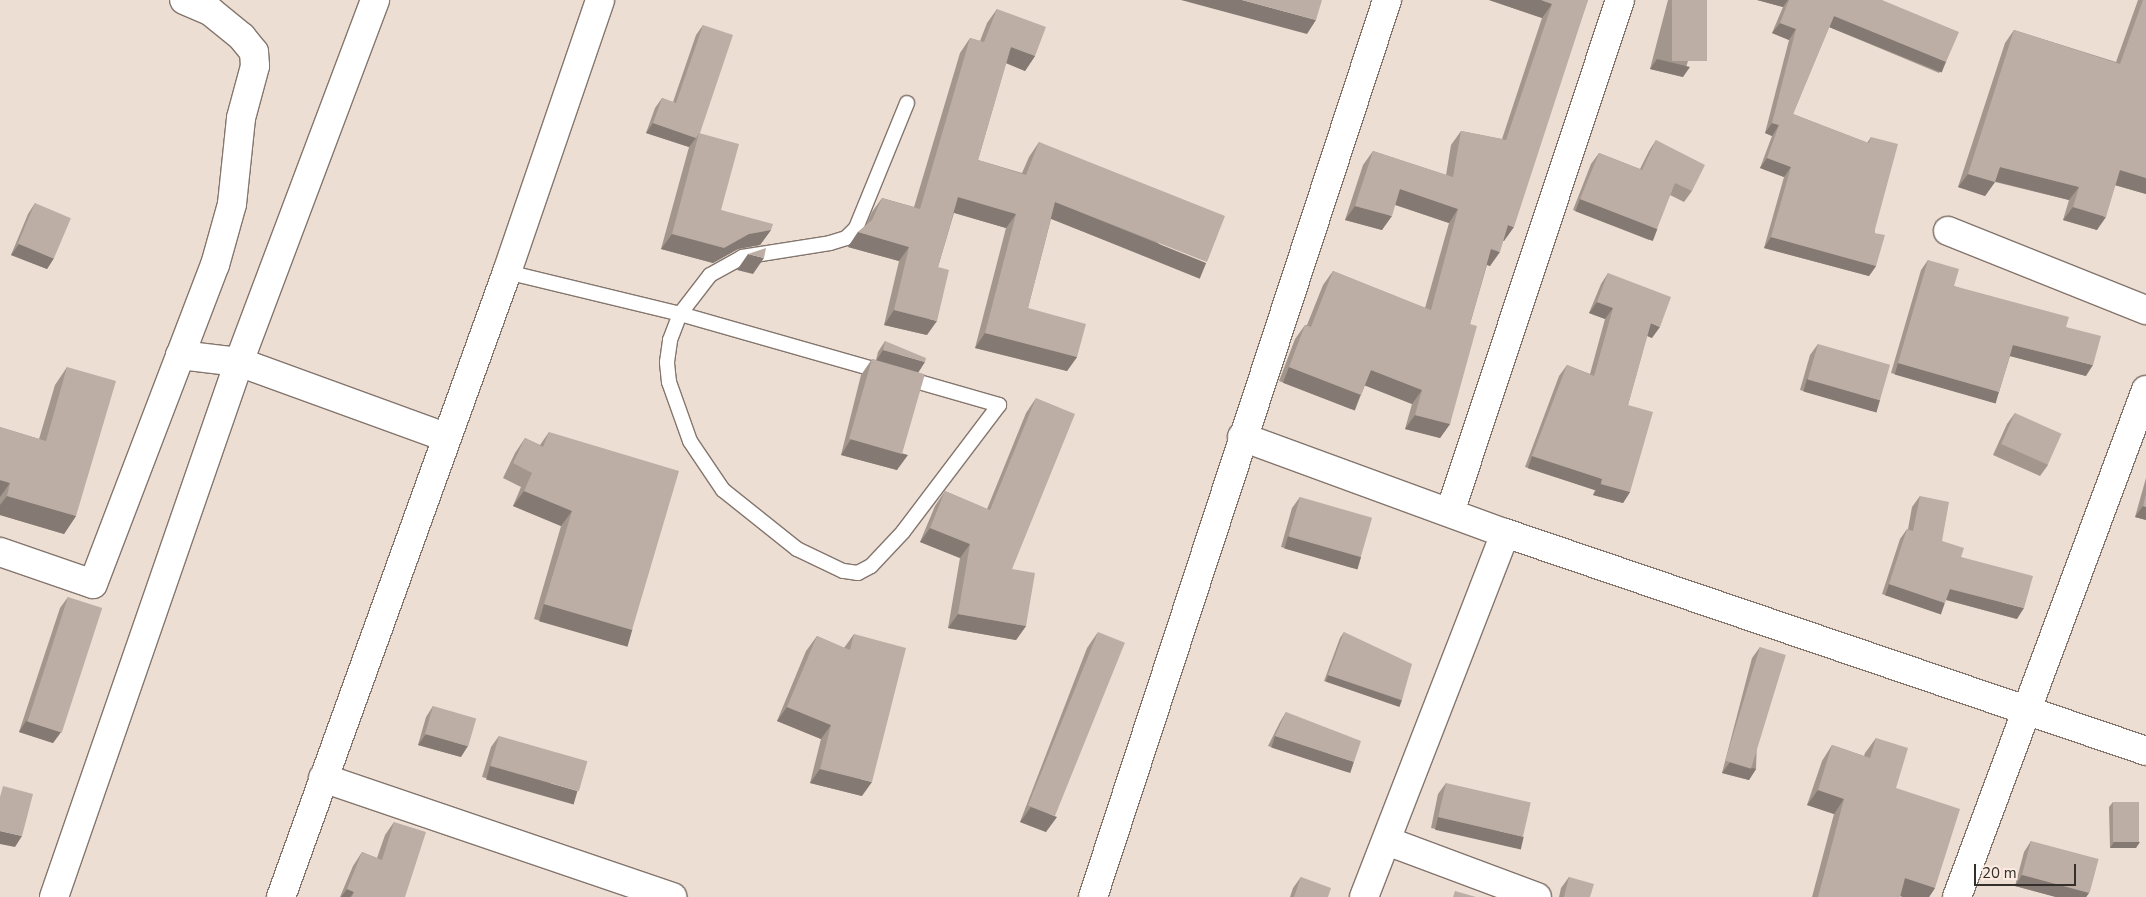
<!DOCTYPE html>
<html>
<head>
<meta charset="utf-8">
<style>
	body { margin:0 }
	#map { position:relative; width:2146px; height:897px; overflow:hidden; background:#edded4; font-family:"Nunito Sans",sans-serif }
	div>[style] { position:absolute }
	.roads { filter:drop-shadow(1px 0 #84766d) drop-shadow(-1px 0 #84766d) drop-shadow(0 1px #84766d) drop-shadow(0 -1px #84766d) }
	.service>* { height:14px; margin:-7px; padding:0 7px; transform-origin:7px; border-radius:7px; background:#fff }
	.minor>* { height:28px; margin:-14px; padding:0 14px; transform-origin:14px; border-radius:14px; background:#fff }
	.tertiary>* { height:28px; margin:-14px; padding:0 14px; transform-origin:14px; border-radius:14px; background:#fff }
	.wall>* { inset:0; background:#a2968d }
	.shaded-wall>* { inset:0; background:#847a73; transform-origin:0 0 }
	.building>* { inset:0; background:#bcaea4; transform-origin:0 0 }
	span { translate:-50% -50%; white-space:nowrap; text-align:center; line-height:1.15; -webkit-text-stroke:4px #fbebe1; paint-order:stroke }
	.scale { position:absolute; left:1974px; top:864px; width:102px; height:22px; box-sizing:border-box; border:2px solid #342f2b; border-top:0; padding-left:6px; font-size:15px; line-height:18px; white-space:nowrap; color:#342f2b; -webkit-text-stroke:4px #fbebe1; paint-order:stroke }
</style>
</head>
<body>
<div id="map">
	<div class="roads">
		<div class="service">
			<i style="left:507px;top:272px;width:178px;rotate:13.6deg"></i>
			<i style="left:680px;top:314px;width:212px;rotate:15.9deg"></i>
			<i style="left:905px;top:378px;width:98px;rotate:16deg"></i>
			<i style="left:999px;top:405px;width:159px;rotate:127.1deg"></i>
			<i style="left:903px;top:532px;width:47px;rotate:133.3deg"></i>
			<i style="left:871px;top:566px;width:15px;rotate:152deg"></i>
			<i style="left:858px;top:573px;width:15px;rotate:-172deg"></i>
			<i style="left:843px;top:571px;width:51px;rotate:-154.4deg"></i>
			<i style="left:797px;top:549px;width:95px;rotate:-141.4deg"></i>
			<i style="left:723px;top:490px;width:59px;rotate:-124deg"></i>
			<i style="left:690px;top:441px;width:63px;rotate:-109.6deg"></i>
			<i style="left:669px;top:382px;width:20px;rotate:-96deg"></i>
			<i style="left:667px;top:362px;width:22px;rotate:-82deg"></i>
			<i style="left:670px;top:340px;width:28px;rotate:-69deg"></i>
			<i style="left:680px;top:314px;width:49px;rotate:-52.4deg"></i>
			<i style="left:710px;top:275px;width:37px;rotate:-29deg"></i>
			<i style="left:742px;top:257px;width:89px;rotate:-9deg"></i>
			<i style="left:830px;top:243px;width:17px;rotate:-17deg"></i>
			<i style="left:846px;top:238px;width:14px;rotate:-45deg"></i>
			<i style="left:856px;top:228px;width:135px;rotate:-67.8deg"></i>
		</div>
		<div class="minor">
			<i style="left:1948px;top:231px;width:213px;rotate:21.8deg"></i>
			<i style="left:180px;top:355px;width:59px;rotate:6.8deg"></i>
			<i style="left:239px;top:362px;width:219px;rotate:20deg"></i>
			<i style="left:1242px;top:437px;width:280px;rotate:20.1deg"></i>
			<i style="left:1505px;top:533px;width:677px;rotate:18.78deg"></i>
			<i style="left:1450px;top:512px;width:539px;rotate:-71.63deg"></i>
			<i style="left:0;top:552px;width:98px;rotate:19deg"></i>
			<i style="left:93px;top:584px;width:342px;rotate:-69.1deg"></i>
			<i style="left:215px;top:265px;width:63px;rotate:-74.4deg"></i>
			<i style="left:232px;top:204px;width:86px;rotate:-84deg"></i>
			<i style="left:241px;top:118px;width:54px;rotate:-74.9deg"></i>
			<i style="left:255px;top:66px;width:14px;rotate:-94deg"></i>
			<i style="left:254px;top:52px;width:19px;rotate:-129deg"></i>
			<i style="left:242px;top:37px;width:41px;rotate:-140.9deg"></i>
			<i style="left:210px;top:11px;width:28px;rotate:-157deg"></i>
			<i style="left:323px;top:778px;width:369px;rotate:18.8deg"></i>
			<i style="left:1387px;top:841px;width:160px;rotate:20.5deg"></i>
			<i style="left:1093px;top:897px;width:944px;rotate:-71.85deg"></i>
			<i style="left:1364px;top:897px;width:390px;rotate:-68.8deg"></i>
			<i style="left:1957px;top:897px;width:541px;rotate:-69.56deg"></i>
		</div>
		<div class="tertiary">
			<i style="left:54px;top:897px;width:566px;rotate:-70.92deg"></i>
			<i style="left:239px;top:362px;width:387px;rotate:-69.4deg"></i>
			<i style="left:281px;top:897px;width:665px;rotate:-70.12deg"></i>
			<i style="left:507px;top:272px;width:287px;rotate:-71.1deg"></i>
		</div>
	</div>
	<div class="wall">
		<i style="clip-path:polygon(1489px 0,1588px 0,1504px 241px,1503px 241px,1490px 266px,1487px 265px,1470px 324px,1450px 424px,1440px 438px,1405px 429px,1412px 404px,1365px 385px,1361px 395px,1351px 409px,1279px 381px,1295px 339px,1305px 325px,1307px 325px,1323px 285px,1333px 271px,1425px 308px,1449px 223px,1395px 205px,1382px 230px,1345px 220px,1363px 165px,1373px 151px,1446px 175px,1451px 145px,1461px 131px,1502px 139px,1542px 18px)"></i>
		<i style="clip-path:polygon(1668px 0,1707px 0,1683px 77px,1650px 69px)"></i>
		<i style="clip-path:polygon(1757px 0,1882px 0,1946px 62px,1939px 73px,1829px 27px,1793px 114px,1867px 143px,1871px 137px,1876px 266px,1869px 276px,1764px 248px,1784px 177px,1760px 168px,1772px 136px,1765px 133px,1789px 40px,1772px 33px,1783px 7px)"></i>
		<i style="clip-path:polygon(2138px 0,2146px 0,2146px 194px,2115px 185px,2097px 230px,2063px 220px,2069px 200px,1995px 182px,1985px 196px,1958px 187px,2005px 43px,2014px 30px,2116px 62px)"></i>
		<i style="clip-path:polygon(997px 9px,1035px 56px,1025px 71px,1006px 63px,978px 160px,1022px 173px,1029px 157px,1039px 142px,1197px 276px,1051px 219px,1028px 308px,1077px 357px,1067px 371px,975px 348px,1006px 228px,954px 213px,938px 267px,927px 335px,884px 325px,899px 261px,848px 247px,858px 232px,866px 225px,872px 212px,882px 198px,914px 207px,960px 53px,970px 38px,980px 41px,987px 23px)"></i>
		<i style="clip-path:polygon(703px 25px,700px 133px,721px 210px,771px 230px,760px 245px,738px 249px,713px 263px,661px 249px,689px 147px,646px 133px,655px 108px,662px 98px,673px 102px,696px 35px)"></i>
		<i style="clip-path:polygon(1656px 140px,1692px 191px,1684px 202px,1670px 195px,1649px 240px,1573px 210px,1591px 164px,1599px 153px,1640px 169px,1649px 151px)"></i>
		<i style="clip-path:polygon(35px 203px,54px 258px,47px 269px,11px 255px,28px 214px)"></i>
		<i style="clip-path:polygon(1928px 260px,1954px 286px,2066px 327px,2086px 376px,2010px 356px,1999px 392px,1992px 402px,1891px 373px,1921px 270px)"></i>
		<i style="clip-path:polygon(1608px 273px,1652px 338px,1647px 336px,1628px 405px,1630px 492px,1623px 503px,1593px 495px,1595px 490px,1525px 467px,1559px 376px,1567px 365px,1590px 374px,1605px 319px,1589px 313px,1601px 284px)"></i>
		<i style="clip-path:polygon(885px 341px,918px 372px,897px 470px,841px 455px,861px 375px,872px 359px,876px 360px,878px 352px)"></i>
		<i style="clip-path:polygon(1818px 344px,1872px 411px,1800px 390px,1810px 355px)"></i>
		<i style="clip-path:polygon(67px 367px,76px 516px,64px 534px,0 515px,0 427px,39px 439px,55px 385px)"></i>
		<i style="clip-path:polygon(1036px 398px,1012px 569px,1026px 626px,1016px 640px,948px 628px,960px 558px,920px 542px,935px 506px,945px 491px,987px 509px,1026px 413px)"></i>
		<i style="clip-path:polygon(2015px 413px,2048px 465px,2040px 476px,1993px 455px,2007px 424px)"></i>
		<i style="clip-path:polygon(549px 432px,622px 645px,534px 619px,561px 526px,513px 506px,521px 487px,503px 478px,515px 453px,525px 438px,540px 445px)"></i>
		<i style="clip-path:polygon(2146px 478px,2146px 520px,2135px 517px)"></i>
		<i style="clip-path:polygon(1920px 496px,1942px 541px,1961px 557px,2017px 619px,1946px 600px,1938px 613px,1882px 594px,1900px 539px,1907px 529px,1908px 529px,1912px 507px)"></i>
		<i style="clip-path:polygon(1300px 497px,1361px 557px,1353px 568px,1281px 547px,1292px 508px)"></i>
		<i style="clip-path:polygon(68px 597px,61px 732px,53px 743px,19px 732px,60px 608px)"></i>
		<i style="clip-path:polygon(1098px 632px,1046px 832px,1020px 822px,1087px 648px)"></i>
		<i style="clip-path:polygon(1344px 632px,1402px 700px,1398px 706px,1324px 681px,1340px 638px)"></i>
		<i style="clip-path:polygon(854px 634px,862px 796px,810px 783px,821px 739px,777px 721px,806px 651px,817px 636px,844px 648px)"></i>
		<i style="clip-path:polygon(1760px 647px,1756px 769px,1749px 780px,1722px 773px,1752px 658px)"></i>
		<i style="clip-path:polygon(433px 706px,461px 757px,418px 745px,426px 717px)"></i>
		<i style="clip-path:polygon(1286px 712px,1347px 772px,1268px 746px,1280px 722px)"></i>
		<i style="clip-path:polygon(499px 736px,571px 802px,482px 777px,491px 747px)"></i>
		<i style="clip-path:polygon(1876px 738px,1935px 888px,1929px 897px,1903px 897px,1900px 896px,1900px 897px,1812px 897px,1834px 814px,1807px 805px,1822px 761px,1832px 745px,1864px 756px,1865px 753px)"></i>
		<i style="clip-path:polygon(1446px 783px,1516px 848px,1431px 828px,1438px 794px)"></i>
		<i style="clip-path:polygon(2113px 802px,2136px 848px,2110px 848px,2109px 807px)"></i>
		<i style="clip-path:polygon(394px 822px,405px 897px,340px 897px,353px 866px,362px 852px,377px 858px,385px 835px)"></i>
		<i style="clip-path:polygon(2031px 841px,2089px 893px,2086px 897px,2056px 897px,2015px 886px,2024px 852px)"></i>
		<i style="clip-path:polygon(1301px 877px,1328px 897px,1290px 897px,1293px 888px)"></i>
		<i style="clip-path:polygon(1569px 877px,1590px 897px,1559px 897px,1561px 888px)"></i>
	</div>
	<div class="shaded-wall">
		<i style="clip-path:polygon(1181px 0,1242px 0,1316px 20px,1307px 34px)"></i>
		<i style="clip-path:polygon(1489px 0,1541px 0,1552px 4px,1542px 18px)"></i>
		<i style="clip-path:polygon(1757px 0,1788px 0,1783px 7px)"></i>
		<i style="left:1834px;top:16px;width:121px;height:12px;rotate:22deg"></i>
		<i style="clip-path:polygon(1780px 23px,1796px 29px,1789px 40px,1772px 33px)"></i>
		<i style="clip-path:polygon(1011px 47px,1035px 56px,1025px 71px,1001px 61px)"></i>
		<i style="clip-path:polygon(1657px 59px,1690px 67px,1683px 77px,1650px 69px)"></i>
		<i style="clip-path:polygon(653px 123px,696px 138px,689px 147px,646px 133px)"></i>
		<i style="clip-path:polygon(1772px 123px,1779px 125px,1772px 136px,1765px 133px)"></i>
		<i style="clip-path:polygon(1767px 158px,1791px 167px,1784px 177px,1760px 168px)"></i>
		<i style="clip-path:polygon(2000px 167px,2079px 187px,2069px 200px,1990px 180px)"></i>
		<i style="clip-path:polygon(2120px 170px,2146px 178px,2146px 194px,2111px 184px)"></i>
		<i style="clip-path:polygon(1968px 174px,1995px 182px,1985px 196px,1958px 187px)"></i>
		<i style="clip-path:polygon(1400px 189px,1458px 209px,1449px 223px,1390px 203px)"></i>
		<i style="clip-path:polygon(958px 197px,1016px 214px,1006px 228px,948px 211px)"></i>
		<i style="left:1580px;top:199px;width:83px;height:13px;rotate:21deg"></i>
		<i style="left:1055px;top:202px;width:163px;height:17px;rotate:22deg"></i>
		<i style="clip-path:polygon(1355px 206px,1392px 216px,1382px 230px,1345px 220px)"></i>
		<i style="clip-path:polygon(2073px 207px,2106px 217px,2097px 230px,2063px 220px)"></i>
		<i style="clip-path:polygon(1508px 225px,1514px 227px,1504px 241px,1498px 239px)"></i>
		<i style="clip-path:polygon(771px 230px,760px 245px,738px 249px,713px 263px,661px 249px,672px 234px,749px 234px)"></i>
		<i style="clip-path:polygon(858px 232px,909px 247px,899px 261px,848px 247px)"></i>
		<i style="clip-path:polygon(1771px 237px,1876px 266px,1869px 276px,1764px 248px)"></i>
		<i style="clip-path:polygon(19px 244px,54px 258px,47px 269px,11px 255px)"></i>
		<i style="clip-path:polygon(1491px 249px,1500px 252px,1490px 266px,1482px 263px)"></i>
		<i style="clip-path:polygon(748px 254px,764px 258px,753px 274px,737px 270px)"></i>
		<i style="clip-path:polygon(1597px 302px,1613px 308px,1605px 319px,1589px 313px)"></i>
		<i style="clip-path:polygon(894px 310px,937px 321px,927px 335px,884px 325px)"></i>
		<i style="clip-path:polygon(1651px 323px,1660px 327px,1652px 338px,1643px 334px)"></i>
		<i style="clip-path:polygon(985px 333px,1077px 357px,1067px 371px,975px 348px)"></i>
		<i style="clip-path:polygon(2013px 345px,2093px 365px,2086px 376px,2006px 355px)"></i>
		<i style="clip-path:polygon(883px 350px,925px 362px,918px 373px,876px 361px)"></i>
		<i style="left:1898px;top:363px;width:105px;height:12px;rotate:16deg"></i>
		<i style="left:1289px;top:367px;width:77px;height:17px;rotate:21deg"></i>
		<i style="clip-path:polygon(1371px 370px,1422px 390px,1412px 404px,1361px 384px)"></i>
		<i style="left:1807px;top:379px;width:76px;height:13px;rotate:16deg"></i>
		<i style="clip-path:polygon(1415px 415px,1450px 424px,1440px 438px,1405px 429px)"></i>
		<i style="clip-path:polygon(851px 439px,908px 455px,897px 470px,841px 455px)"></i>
		<i style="left:1532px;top:456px;width:74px;height:13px;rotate:18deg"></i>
		<i style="clip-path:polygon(0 480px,10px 483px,0 497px)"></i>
		<i style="clip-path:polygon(1601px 484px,1630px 492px,1623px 503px,1593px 495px)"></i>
		<i style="clip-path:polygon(524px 491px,572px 511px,561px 526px,513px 506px)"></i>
		<i style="clip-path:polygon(7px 496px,76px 516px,64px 534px,0 515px,0 505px)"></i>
		<i style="clip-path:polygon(2143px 506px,2146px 507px,2146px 520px,2135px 517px)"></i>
		<i style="clip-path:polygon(930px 528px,970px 544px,960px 558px,920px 542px)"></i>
		<i style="left:1288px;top:536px;width:76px;height:13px;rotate:16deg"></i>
		<i style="left:1889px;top:584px;width:59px;height:12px;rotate:19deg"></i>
		<i style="clip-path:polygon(1950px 589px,2024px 608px,2017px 619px,1943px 599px)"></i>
		<i style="left:544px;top:604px;width:92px;height:18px;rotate:16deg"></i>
		<i style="clip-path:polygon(958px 614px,1026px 626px,1016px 640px,948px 628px)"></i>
		<i style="left:1328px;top:675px;width:78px;height:7px;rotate:19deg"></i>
		<i style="clip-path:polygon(787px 707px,831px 725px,821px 739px,777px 721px)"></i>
		<i style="clip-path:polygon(26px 721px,61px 732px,53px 743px,19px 732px)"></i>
		<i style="clip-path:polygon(426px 734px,468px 746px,461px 757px,418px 745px)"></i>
		<i style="left:1275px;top:736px;width:83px;height:12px;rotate:18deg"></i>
		<i style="clip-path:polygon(1730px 762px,1756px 769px,1749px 780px,1722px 773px)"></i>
		<i style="left:490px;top:766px;width:91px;height:14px;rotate:16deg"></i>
		<i style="clip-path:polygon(820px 769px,872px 782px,862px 796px,810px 783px)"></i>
		<i style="clip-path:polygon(1818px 790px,1844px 799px,1834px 814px,1807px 805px)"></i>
		<i style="clip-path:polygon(1031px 807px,1057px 817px,1046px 832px,1020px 822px)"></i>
		<i style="left:1438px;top:817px;width:88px;height:13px;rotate:13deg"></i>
		<i style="clip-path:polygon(0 831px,22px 836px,15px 847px,0 844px)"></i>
		<i style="clip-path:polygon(2114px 842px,2140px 842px,2136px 848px,2110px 848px)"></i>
		<i style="clip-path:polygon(2022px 875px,2089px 893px,2086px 897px,2056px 897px,2015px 886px)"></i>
		<i style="clip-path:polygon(1905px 878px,1935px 888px,1929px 897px,1903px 897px,1894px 894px)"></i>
		<i style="clip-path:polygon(347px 889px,354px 892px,350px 897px,341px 897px)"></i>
	</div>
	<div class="building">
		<i style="clip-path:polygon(1242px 0,1322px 0,1316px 20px)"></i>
		<i style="clip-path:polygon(1541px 0,1588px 0,1514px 227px,1508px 225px,1500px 252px,1491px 249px,1470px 324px,1477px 326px,1450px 424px,1415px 415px,1422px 390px,1371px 370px,1361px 395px,1289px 367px,1305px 325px,1311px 327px,1333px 271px,1431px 310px,1458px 209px,1400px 189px,1392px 216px,1355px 206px,1373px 151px,1453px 177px,1461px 131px,1506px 140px,1552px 4px)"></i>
		<i style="left:1672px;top:0;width:35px;height:61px"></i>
		<i style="clip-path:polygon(1789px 0,1882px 0,1959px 32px,1946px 62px,1834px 16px,1793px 114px,1869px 143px,1871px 137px,1898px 144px,1874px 233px,1885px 235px,1876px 266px,1771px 237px,1791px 167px,1767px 158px,1779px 125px,1772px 123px,1796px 29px,1780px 23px)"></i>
		<i style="clip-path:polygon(2143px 0,2146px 0,2146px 178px,2120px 170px,2106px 217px,2073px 207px,2079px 187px,2000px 167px,1995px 182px,1968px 174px,2014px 30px,2120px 64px)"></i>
		<i style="clip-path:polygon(997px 9px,1046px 27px,1035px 56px,1011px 47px,978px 160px,1026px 175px,1039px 142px,1225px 216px,1207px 262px,1055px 202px,1028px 308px,1086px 324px,1077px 357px,985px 333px,1016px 214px,958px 197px,938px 267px,949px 270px,937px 321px,894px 310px,909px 247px,858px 232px,872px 220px,882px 198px,920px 209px,970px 38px,984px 42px)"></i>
		<i style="clip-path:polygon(703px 25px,733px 35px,700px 133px,699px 133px,696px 138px,653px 123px,662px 98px,676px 103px)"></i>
		<i style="clip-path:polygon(699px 133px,739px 144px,721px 210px,773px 224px,771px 230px,749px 234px,724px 248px,672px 234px)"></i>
		<i style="clip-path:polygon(1656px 140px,1705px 165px,1692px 191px,1675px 183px,1657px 229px,1580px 199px,1599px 153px,1642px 170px)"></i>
		<i style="left:35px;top:203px;width:39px;height:44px;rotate:23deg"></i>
		<i style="clip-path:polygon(766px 248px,764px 258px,748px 254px)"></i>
		<i style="clip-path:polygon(1928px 260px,1959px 269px,1954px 286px,2069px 317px,2066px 327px,2101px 336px,2093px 365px,2013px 345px,1999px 392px,1898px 363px)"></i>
		<i style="clip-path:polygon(1608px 273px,1671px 297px,1660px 327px,1651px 323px,1628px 405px,1653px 412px,1630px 492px,1601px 484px,1602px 479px,1532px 456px,1567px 365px,1594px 376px,1613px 308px,1597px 302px)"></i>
		<i style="clip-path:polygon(885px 341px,926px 358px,925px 362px,883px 350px)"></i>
		<i style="left:1818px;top:344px;width:75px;height:37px;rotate:16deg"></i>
		<i style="left:872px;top:359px;width:55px;height:83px;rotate:16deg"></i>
		<i style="clip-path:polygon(67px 367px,116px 381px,76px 516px,7px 496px,10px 483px,0 480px,0 427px,46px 441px)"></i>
		<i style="clip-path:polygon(1036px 398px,1075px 414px,1012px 569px,1035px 573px,1026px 626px,958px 614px,970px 544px,930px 528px,945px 491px,990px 510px)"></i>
		<i style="left:2015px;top:413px;width:51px;height:34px;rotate:24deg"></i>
		<i style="clip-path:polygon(549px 432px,679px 471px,632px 630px,544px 604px,572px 511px,524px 491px,532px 473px,513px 463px,525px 438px,543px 447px)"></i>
		<i style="clip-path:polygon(2146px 494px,2146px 507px,2143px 506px)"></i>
		<i style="clip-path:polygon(1920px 496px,1949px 502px,1942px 541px,1964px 548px,1961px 557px,2033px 576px,2024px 608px,1950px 589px,1945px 603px,1889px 584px,1907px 529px,1913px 531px)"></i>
		<i style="left:1300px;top:497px;width:75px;height:41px;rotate:16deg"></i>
		<i style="left:68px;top:597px;width:36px;height:131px;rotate:18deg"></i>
		<i style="left:1098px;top:632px;width:29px;height:187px;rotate:22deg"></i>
		<i style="clip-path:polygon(1344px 632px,1412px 664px,1402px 700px,1328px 675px)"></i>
		<i style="clip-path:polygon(854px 634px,906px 648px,872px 782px,820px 769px,831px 725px,787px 707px,817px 636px,850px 650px)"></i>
		<i style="left:1760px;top:647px;width:27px;height:119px;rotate:17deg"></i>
		<i style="left:433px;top:706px;width:45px;height:29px;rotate:16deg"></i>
		<i style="clip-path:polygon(1286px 712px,1361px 741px,1354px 762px,1275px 736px)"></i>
		<i style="left:499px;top:736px;width:92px;height:31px;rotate:16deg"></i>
		<i style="clip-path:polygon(1876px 738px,1908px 748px,1896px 788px,1960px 809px,1935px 888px,1905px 878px,1900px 897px,1818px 897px,1844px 799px,1818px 790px,1832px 745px,1870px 758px)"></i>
		<i style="left:1446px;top:783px;width:87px;height:35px;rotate:13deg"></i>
		<i style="clip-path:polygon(3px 786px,33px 794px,22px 836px,0 831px,0 797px)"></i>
		<i style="left:2113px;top:802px;width:26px;height:40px"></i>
		<i style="clip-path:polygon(394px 822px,426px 832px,405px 897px,352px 897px,354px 892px,347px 889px,362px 852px,382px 860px)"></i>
		<i style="left:2031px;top:841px;width:70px;height:35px;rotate:15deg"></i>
		<i style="clip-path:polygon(1301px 877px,1331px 888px,1328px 897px,1294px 897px)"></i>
		<i style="clip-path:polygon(1569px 877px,1594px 884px,1590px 897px,1564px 897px)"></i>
		<i style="clip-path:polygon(1455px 891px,1476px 897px,1453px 897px)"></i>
	</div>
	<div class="scale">20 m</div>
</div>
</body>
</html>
